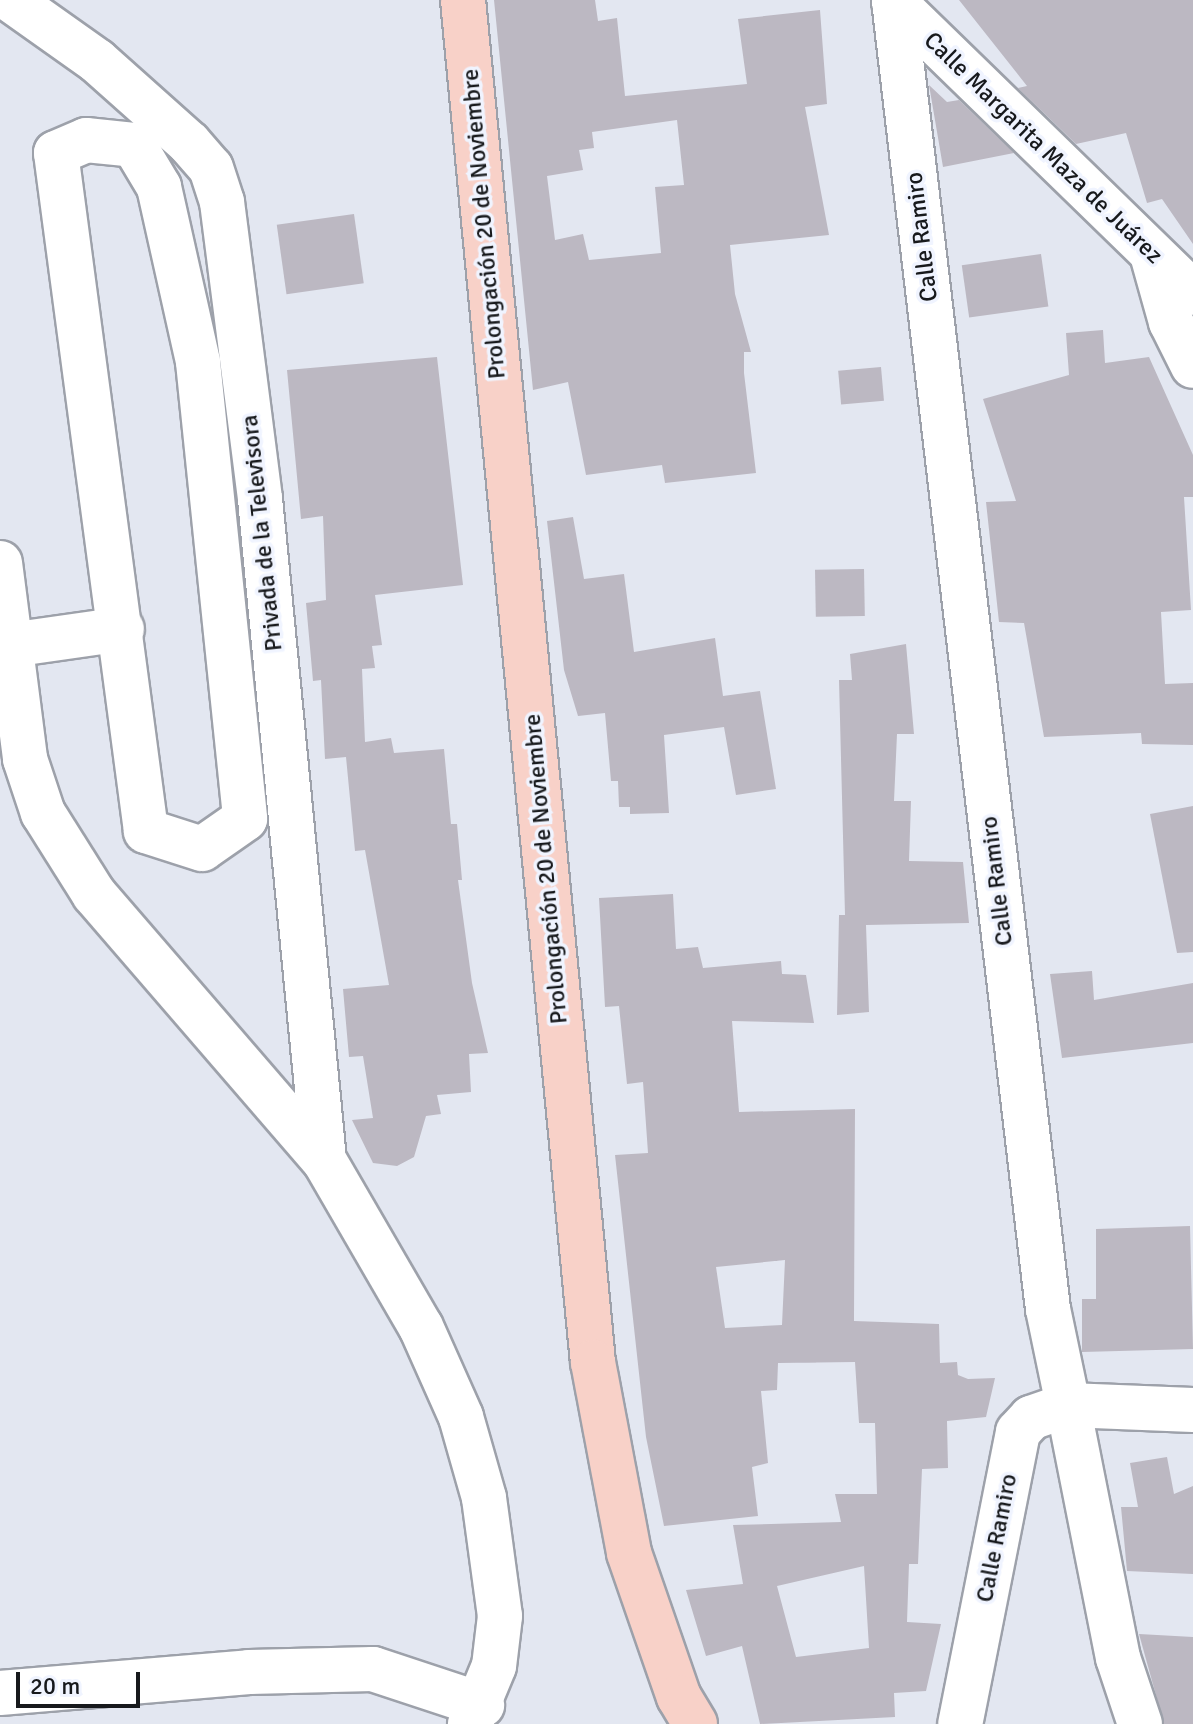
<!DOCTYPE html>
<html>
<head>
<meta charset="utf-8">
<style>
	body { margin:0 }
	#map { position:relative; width:1193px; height:1724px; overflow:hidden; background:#e3e7f1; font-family:Signika,sans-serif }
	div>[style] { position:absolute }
	.building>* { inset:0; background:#bcb8c2; transform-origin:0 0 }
	.roads { filter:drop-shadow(2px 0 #9da1aa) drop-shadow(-2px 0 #9da1aa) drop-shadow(0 2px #9da1aa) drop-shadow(0 -2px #9da1aa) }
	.minor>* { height:44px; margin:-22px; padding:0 22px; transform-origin:22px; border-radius:22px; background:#fff }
	.major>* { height:44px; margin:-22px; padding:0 22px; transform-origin:22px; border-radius:22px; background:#f8d1c8 }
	span { translate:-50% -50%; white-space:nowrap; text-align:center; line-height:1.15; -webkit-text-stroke:7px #f0f4ff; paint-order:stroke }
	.street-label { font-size:24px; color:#17191c }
	.scale { position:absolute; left:16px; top:1672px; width:124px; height:36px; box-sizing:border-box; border:4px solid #17191c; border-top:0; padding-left:10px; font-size:24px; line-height:28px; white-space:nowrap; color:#17191c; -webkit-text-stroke:6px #f0f4ff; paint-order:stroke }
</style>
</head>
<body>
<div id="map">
	<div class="building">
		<i style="clip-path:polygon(evenodd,494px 0,595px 0,598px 21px,617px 18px,625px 96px,747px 84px,738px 19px,820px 10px,827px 104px,805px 107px,829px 235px,730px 245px,735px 294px,751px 352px,744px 352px,744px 373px,756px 473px,665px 483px,662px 465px,586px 475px,568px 382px,533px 390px,494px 0,677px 120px,684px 185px,655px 187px,661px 253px,589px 260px,583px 234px,555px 240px,547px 176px,583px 170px,579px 150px,594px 148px,592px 132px,677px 120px)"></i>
		<i style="clip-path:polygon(959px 0,1193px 0,1193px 244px,1162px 199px,1147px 203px,1126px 133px,1076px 144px,1018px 88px,1027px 86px)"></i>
		<i style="clip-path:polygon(929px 85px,947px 102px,959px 100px,1014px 153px,943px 167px)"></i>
		<i style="left:354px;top:214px;width:70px;height:78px;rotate:82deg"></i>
		<i style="left:1041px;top:254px;width:53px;height:80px;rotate:82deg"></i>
		<i style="clip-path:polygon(1103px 330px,1105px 363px,1149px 357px,1193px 455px,1193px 497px,1184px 497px,1191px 610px,1161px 612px,1165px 684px,1193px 683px,1193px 745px,1142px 744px,1141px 733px,1044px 737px,1024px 623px,999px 622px,986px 502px,1016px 501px,983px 399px,1069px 375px,1066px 333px)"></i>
		<i style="clip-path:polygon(437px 357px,463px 585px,375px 595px,382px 645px,372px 646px,375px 668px,362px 669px,365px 742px,391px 738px,394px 753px,444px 749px,451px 824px,457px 824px,462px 880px,458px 880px,472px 983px,488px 1053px,469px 1054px,471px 1092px,437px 1095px,441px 1114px,426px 1116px,414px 1157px,397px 1166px,373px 1163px,352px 1120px,373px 1118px,363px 1056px,349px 1057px,343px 989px,389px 985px,365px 850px,355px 851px,346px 757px,325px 759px,321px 680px,313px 681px,306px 603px,326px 600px,323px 516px,301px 519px,287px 370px)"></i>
		<i style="left:881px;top:367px;width:34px;height:43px;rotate:85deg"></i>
		<i style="clip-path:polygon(573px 517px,584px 579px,624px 574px,634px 652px,715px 638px,723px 696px,760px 691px,776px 789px,736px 795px,724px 727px,664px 735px,669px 813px,630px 814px,630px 807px,619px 807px,618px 781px,611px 781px,605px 713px,578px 716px,564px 670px,547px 521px)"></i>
		<i style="left:864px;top:569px;width:47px;height:49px;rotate:89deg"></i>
		<i style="clip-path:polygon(906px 644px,914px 734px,897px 734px,894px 801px,911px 801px,909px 861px,963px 862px,969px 923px,866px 925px,869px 1012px,837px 1015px,839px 915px,845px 915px,839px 680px,852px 680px,850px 654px)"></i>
		<i style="clip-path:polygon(1193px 806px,1193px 952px,1177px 953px,1150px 814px)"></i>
		<i style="clip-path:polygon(evenodd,673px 894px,676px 949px,698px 947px,703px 968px,781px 961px,782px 974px,806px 975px,814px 1023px,732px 1021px,739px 1112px,855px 1109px,854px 1321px,939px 1324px,940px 1363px,957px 1362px,958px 1375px,968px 1379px,995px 1378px,986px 1417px,947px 1421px,948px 1468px,922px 1469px,918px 1564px,909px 1564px,907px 1622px,941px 1624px,926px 1691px,894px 1693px,895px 1717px,760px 1724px,742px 1646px,706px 1656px,686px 1590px,743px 1584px,733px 1525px,841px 1522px,835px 1494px,877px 1494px,875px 1423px,859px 1423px,855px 1362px,778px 1363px,777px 1390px,761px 1391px,768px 1463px,752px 1467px,758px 1516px,664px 1526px,646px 1437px,615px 1155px,648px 1153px,643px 1082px,627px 1084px,619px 1006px,605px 1007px,599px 898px,673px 894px,785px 1260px,782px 1325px,725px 1328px,716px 1267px,785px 1260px,673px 894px,864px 1566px,869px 1648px,796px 1657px,777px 1586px,864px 1566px)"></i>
		<i style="clip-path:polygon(1092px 971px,1094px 1000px,1193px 983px,1193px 1043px,1062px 1058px,1050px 974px)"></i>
		<i style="clip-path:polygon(1190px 1226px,1193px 1349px,1082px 1352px,1082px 1299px,1096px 1299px,1096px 1229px)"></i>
		<i style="clip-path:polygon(1167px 1457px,1174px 1494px,1193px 1486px,1193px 1574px,1127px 1571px,1121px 1507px,1138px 1507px,1130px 1463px)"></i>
		<i style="clip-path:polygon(1139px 1634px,1193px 1637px,1193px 1724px,1164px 1724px)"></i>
	</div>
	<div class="roads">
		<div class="minor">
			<i style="left:11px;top:0;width:105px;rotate:35.3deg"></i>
			<i style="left:97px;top:61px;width:123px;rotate:41.7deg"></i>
			<i style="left:189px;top:143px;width:33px;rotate:49deg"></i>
			<i style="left:211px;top:168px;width:36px;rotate:72deg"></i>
			<i style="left:222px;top:202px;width:299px;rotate:82.7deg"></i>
			<i style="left:260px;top:499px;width:664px;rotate:84.47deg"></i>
			<i style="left:894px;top:0;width:1318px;rotate:83.29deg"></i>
			<i style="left:1048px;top:1309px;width:98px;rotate:78.2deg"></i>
			<i style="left:1068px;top:1405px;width:39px;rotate:161deg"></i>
			<i style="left:1031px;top:1418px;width:19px;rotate:133deg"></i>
			<i style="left:1018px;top:1432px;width:298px;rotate:101.2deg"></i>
			<i style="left:894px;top:2px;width:417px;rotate:44.2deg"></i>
			<i style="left:86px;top:140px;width:48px;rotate:5.9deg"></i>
			<i style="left:134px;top:145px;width:49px;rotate:59.2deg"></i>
			<i style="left:159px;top:187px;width:179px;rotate:77.4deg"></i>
			<i style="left:198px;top:362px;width:459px;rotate:84.1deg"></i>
			<i style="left:245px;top:819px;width:52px;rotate:145.1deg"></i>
			<i style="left:202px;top:849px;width:59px;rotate:-162.2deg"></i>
			<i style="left:146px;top:831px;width:684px;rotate:-97.56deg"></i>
			<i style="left:56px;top:153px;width:33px;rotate:-23deg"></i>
			<i style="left:1152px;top:254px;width:71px;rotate:74.4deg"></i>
			<i style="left:1171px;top:322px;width:49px;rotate:63.4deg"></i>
			<i style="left:0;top:563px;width:198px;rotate:82.7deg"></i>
			<i style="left:25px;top:759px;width:57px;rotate:71.6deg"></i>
			<i style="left:43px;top:813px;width:96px;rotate:57.8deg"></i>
			<i style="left:94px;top:894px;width:352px;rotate:49.2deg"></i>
			<i style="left:324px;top:1160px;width:193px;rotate:59.9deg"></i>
			<i style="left:421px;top:1327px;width:98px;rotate:66deg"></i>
			<i style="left:461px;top:1417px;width:84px;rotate:74.1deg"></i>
			<i style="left:484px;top:1498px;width:119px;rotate:82.3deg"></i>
			<i style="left:500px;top:1616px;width:50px;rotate:96.8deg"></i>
			<i style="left:494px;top:1666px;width:63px;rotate:112.5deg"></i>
			<i style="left:10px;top:645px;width:113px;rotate:-8.1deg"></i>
			<i style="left:0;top:1693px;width:250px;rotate:-4.8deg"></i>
			<i style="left:249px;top:1672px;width:124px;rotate:-1.4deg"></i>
			<i style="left:373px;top:1669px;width:115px;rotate:18.3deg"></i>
			<i style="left:1140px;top:1724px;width:70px;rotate:-108.4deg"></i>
			<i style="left:1118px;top:1658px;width:258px;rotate:-101.2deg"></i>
			<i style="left:1068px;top:1405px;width:125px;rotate:2.3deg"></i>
		</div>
		<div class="major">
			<i style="left:463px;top:0;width:1368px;rotate:84.55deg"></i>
			<i style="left:593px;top:1362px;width:194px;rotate:79.3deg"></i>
			<i style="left:629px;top:1553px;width:152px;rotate:70.9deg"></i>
			<i style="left:679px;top:1697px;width:31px;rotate:59deg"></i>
		</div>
	</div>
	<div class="street-label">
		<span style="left:1043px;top:148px;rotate:44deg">Calle Margarita Maza de Juárez</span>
		<span style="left:484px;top:224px;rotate:-95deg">Prolongación 20 de Noviembre</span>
		<span style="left:922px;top:237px;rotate:-97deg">Calle Ramiro</span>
		<span style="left:262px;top:533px;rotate:-96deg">Privada de la Televisora</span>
		<span style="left:546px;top:869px;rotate:-95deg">Prolongación 20 de Noviembre</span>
		<span style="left:997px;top:881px;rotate:-97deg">Calle Ramiro</span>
		<span style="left:997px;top:1538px;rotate:-79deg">Calle Ramiro</span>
	</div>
	<div class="scale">20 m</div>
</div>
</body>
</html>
